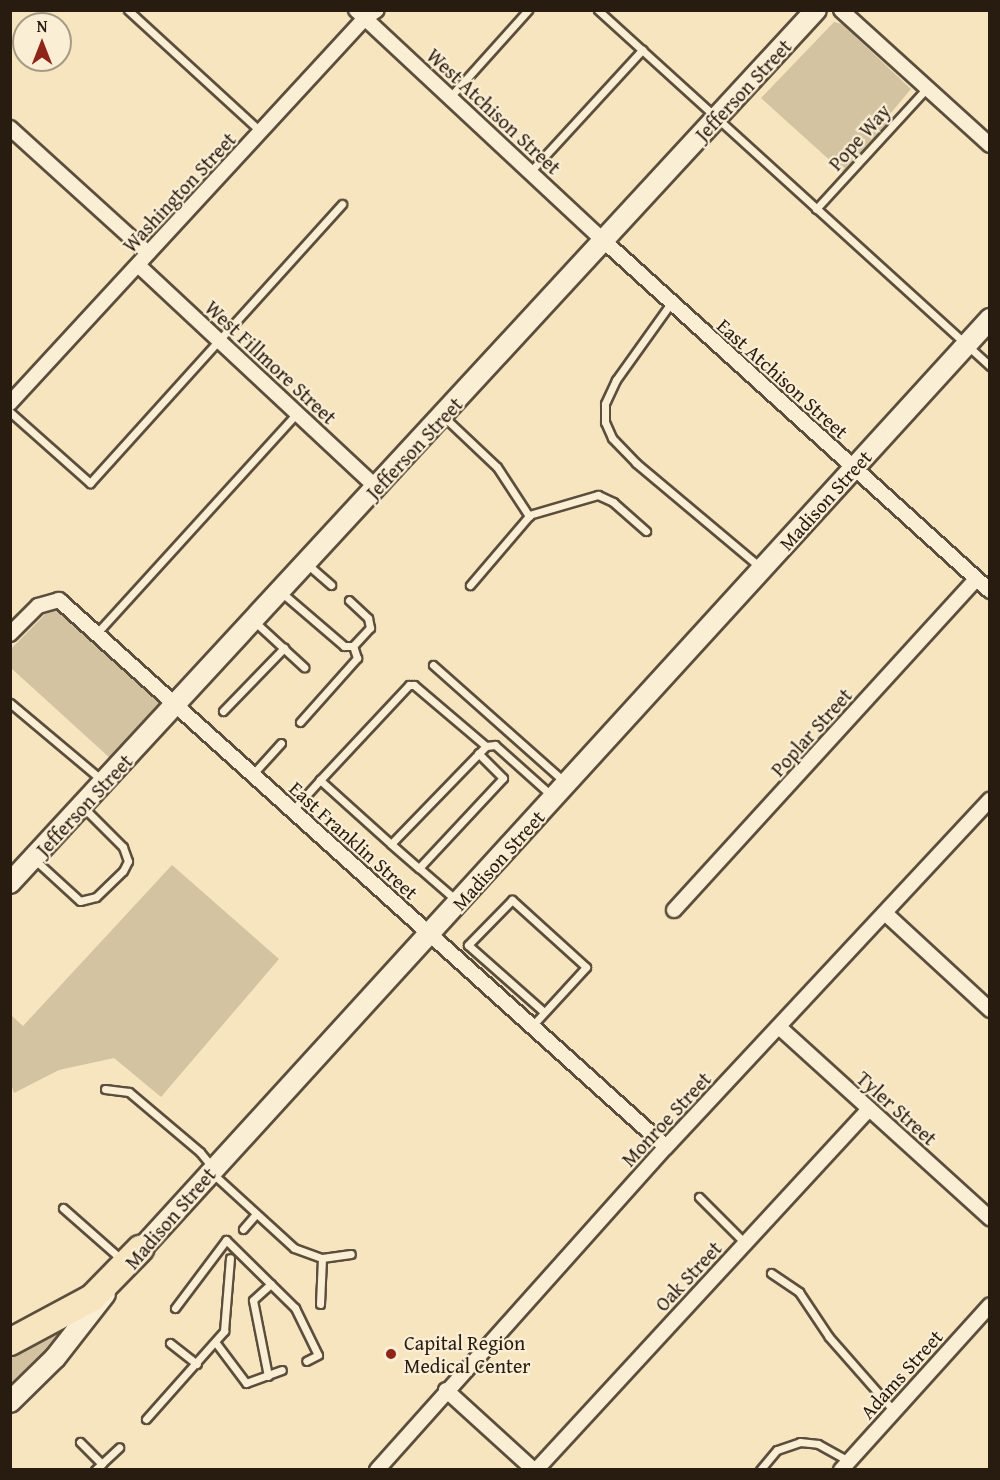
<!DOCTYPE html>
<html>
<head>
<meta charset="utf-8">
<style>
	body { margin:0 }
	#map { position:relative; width:1000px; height:1480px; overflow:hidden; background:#f7e5bf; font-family:"Gentium Book Plus",serif }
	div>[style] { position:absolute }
	.green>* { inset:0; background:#d4c3a1 }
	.roads { filter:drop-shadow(2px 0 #5c4e3c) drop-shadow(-2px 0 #5c4e3c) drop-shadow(0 2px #5c4e3c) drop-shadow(0 -2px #5c4e3c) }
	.lane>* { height:7px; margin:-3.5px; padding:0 3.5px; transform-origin:3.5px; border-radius:3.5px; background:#faeed5 }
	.street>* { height:14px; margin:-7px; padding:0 7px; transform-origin:7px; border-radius:7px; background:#faeed5 }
	.secondary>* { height:20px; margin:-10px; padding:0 10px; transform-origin:10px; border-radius:10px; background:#faeed5 }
	.highway>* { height:26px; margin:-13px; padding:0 13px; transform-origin:13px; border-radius:13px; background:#f7e5bf }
	.dots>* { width:16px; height:16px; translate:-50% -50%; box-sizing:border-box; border:3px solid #faeed5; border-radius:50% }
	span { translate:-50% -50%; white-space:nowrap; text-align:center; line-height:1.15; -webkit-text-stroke:4.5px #faeed5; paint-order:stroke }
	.street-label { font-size:20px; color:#281b10 }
	.poi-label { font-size:20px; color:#281b10 }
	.left { translate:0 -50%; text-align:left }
	.frame { position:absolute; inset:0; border:12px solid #281b10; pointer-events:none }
	.north { position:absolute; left:12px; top:12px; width:60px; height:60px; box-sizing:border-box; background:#faeed5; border:2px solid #a69a86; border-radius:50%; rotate:0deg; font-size:16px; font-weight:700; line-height:24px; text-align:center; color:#281b10 }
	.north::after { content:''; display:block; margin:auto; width:21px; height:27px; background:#8f2418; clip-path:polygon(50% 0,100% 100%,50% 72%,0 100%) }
</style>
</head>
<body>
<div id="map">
	<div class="green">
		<i style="clip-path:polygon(834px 22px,842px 24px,911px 89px,890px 114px,883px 133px,845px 174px,761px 98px)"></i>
		<i style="clip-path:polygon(51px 608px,58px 608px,160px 699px,161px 706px,111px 759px,11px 668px,11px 649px)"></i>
		<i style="clip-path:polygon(172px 865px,279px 959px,161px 1097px,114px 1058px,59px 1070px,14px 1093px,11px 1084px,11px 1015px,23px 1026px)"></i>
		<i style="clip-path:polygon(77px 1322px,11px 1394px,10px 1348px)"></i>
	</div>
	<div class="roads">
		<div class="lane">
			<i style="left:128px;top:10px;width:180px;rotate:42.5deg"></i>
			<i style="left:598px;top:10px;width:530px;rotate:42.24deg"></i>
			<i style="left:450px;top:97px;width:117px;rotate:-48.1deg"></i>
			<i style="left:530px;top:172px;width:166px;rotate:-47.4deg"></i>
			<i style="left:816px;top:209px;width:164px;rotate:-47.5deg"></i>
			<i style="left:671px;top:303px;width:95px;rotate:125.5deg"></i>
			<i style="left:616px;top:380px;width:26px;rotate:115deg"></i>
			<i style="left:605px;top:404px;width:18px;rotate:90deg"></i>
			<i style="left:605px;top:422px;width:17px;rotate:66deg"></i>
			<i style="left:612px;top:438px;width:35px;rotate:46deg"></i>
			<i style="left:636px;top:463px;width:163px;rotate:40deg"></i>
			<i style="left:10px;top:412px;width:107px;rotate:41.6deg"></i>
			<i style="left:90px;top:483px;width:376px;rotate:-47.9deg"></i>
			<i style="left:443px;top:416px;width:74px;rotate:43.4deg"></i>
			<i style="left:497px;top:467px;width:59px;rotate:56.9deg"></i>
			<i style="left:529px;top:516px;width:91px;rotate:130.5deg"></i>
			<i style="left:529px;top:515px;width:72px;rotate:-16.2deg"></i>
			<i style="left:598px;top:495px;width:17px;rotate:25deg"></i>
			<i style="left:613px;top:502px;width:44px;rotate:41.3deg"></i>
			<i style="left:307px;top:564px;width:32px;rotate:41deg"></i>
			<i style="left:281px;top:592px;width:83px;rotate:40.6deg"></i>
			<i style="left:344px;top:646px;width:9px"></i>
			<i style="left:353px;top:646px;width:25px;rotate:-47deg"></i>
			<i style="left:370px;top:628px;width:10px;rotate:-101deg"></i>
			<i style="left:368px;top:618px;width:26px;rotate:-137deg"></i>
			<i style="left:255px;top:622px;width:67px;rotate:42.6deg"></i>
			<i style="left:96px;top:634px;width:299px;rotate:-47.7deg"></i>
			<i style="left:433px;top:665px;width:176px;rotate:41.6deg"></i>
			<i style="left:10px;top:703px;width:121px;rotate:40deg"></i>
			<i style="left:223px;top:711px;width:88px;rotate:-45.9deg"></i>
			<i style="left:300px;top:722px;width:86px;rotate:-48.3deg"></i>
			<i style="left:357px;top:658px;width:13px;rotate:-108deg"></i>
			<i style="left:486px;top:746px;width:9px;rotate:-6deg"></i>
			<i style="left:495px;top:745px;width:76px;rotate:41.8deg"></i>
			<i style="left:252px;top:775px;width:43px;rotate:-47.8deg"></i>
			<i style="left:292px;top:811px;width:42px;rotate:-47.9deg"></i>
			<i style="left:320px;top:780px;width:130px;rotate:-46.9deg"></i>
			<i style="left:409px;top:685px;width:5px"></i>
			<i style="left:414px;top:685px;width:94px;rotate:40.3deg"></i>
			<i style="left:486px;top:746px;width:136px;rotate:134.1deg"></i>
			<i style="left:391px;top:844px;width:96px;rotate:-138deg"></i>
			<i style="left:391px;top:844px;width:37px;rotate:41deg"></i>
			<i style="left:34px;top:859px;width:62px;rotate:42.4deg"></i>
			<i style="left:80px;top:901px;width:16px;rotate:-14deg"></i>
			<i style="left:96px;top:897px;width:37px;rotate:-44deg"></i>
			<i style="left:123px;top:871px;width:11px;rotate:-63deg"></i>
			<i style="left:128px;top:861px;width:15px;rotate:-110deg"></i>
			<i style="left:123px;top:847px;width:58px;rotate:-135deg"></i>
			<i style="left:456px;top:900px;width:49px;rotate:-139.1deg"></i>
			<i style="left:419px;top:868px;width:123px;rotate:-47deg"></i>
			<i style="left:503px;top:778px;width:35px;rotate:-135deg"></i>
			<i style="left:532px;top:1026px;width:80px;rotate:-47.5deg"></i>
			<i style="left:586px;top:967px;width:100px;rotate:-137.8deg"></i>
			<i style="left:512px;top:900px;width:63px;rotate:134.4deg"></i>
			<i style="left:468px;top:945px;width:101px;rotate:41.4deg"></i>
			<i style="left:105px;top:1089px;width:24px;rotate:7deg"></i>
			<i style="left:129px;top:1092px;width:93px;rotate:40.2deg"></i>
			<i style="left:200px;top:1152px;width:21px;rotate:51deg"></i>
			<i style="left:212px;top:1173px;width:111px;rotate:42.4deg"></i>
			<i style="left:294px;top:1248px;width:30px;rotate:20deg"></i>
			<i style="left:322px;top:1258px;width:29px;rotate:-8deg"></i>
			<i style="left:699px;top:1197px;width:65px;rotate:45deg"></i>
			<i style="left:63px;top:1208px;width:79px;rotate:41.4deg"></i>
			<i style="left:243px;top:1229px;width:20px;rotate:-49deg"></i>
			<i style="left:771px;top:1273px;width:34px;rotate:34deg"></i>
			<i style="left:799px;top:1292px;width:54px;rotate:56.3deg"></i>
			<i style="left:829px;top:1337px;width:98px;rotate:48.7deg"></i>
			<i style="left:320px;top:1304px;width:46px;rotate:-87.5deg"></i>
			<i style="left:175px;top:1308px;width:85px;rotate:-53.1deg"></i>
			<i style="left:226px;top:1240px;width:97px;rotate:44.6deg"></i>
			<i style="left:295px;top:1308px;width:52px;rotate:63.9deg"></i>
			<i style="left:318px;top:1355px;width:13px;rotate:153deg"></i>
			<i style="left:170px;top:1343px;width:34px;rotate:38deg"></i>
			<i style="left:216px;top:1343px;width:50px;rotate:53.1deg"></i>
			<i style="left:246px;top:1383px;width:38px;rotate:-20deg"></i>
			<i style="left:268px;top:1376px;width:77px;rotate:-101.2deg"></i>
			<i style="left:253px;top:1300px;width:24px;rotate:-42deg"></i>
			<i style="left:146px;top:1419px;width:118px;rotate:-48.4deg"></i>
			<i style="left:224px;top:1331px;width:73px;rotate:-85.3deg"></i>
			<i style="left:80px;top:1442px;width:31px;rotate:45deg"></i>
			<i style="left:95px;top:1470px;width:33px;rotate:-43deg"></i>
			<i style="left:760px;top:1470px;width:26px;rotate:-50deg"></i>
			<i style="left:777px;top:1450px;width:24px;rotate:-19deg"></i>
			<i style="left:800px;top:1442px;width:18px;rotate:6deg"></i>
			<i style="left:818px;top:1444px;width:35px;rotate:29deg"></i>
		</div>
		<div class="street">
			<i style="left:356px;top:10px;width:339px;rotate:43deg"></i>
			<i style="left:604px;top:241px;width:521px;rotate:42.2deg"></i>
			<i style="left:841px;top:10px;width:201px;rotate:42.2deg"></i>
			<i style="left:10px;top:128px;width:186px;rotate:42.2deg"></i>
			<i style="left:138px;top:265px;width:327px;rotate:43deg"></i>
			<i style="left:10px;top:403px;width:524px;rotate:-47.32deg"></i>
			<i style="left:365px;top:18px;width:14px;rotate:-34deg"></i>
			<i style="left:10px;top:634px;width:40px;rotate:-45deg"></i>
			<i style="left:38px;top:606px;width:22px;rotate:-16deg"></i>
			<i style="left:59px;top:600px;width:817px;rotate:42.02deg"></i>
			<i style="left:674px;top:910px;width:448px;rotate:-47.6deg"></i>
			<i style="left:885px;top:913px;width:143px;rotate:42.7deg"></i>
			<i style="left:779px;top:1027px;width:285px;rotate:42.2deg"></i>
			<i style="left:446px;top:1390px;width:119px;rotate:42.3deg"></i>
			<i style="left:377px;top:1470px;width:433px;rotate:-48.2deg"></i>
			<i style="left:666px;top:1147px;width:475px;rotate:-47deg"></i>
			<i style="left:536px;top:1470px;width:491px;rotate:-47.3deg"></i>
			<i style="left:841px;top:1470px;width:222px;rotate:-47.9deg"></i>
		</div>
		<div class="secondary">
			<i style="left:10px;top:883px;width:1188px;rotate:-47.29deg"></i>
			<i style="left:132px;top:1259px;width:1273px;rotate:-47.61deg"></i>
			<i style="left:10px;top:1402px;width:63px;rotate:-44.4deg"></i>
			<i style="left:55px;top:1358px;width:81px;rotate:-52deg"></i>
		</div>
		<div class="highway">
			<i style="left:10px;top:1342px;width:93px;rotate:-28.2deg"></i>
			<i style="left:92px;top:1298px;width:69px;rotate:-45.6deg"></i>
		</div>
	</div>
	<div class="dots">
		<i style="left:391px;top:1354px;background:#8f2418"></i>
	</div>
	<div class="street-label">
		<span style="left:743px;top:90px;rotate:-47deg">Jefferson Street</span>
		<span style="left:494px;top:111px;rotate:43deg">West Atchison Street</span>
		<span style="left:859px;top:137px;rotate:-48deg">Pope Way</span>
		<span style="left:179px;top:192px;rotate:-47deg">Washington Street</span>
		<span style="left:271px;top:362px;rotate:43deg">West Fillmore Street</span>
		<span style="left:783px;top:378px;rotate:42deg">East Atchison Street</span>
		<span style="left:414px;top:448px;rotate:-47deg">Jefferson Street</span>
		<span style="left:825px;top:500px;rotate:-48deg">Madison Street</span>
		<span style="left:811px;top:732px;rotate:-48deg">Poplar Street</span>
		<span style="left:84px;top:805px;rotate:-47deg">Jefferson Street</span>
		<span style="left:354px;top:840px;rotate:42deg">East Franklin Street</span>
		<span style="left:498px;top:860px;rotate:-48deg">Madison Street</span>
		<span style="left:897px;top:1108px;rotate:42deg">Tyler Street</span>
		<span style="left:666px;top:1119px;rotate:-47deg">Monroe Street</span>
		<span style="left:170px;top:1218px;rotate:-49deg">Madison Street</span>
		<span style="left:688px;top:1276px;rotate:-47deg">Oak Street</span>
		<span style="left:901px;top:1374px;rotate:-48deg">Adams Street</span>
	</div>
	<div class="poi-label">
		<span class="left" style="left:404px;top:1354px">Capital Region<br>Medical Center</span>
	</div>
	<div class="frame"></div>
	<div class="north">N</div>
</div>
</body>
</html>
